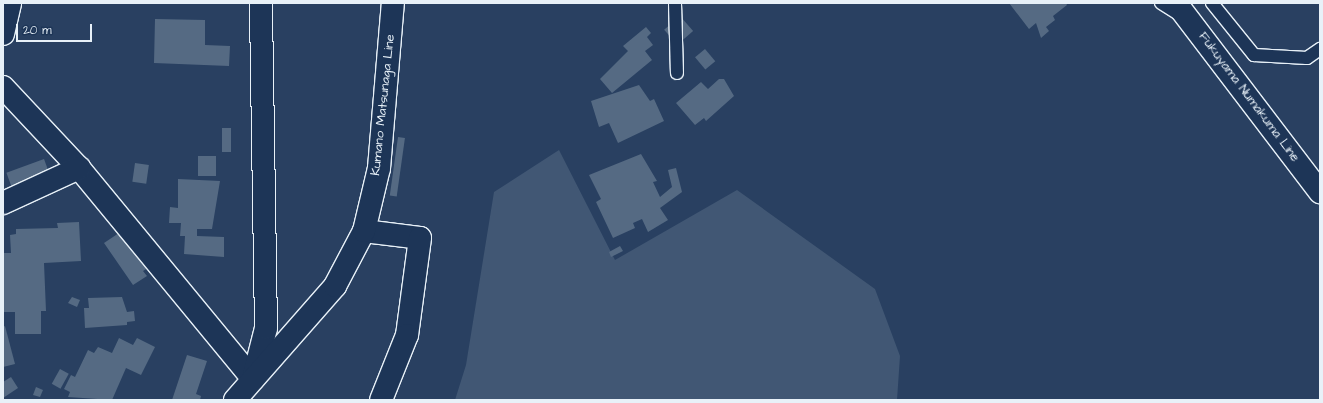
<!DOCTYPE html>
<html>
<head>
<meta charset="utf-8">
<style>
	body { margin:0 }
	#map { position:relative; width:1323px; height:403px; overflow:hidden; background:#294061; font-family:"Architects Daughter",sans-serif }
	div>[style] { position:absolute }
	.green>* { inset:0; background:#415774 }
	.building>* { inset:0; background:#556a83; transform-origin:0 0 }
	.roads { filter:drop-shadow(1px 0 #e8f1f8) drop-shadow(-1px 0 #e8f1f8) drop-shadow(0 1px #e8f1f8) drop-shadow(0 -1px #e8f1f8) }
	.service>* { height:12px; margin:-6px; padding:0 6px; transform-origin:6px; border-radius:6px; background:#1d3557 }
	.minor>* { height:22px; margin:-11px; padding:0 11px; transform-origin:11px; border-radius:11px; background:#1d3557 }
	.secondary>* { height:22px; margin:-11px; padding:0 11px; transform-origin:11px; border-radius:11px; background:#1d3557 }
	.primary>* { height:22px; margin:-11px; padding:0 11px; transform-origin:11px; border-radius:11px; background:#1d3557 }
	span { translate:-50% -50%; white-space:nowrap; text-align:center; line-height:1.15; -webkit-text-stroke:3.5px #1d3557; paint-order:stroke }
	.street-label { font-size:13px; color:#e8f1f8 }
	.frame { position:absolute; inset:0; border:4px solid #e8f1f8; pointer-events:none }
	.scale { position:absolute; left:16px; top:24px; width:76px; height:18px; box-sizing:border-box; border:2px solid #e8f1f8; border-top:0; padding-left:5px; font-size:12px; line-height:14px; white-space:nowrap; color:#e8f1f8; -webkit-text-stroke:3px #1d3557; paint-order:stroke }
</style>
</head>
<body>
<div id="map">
	<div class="green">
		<i style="clip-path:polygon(559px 150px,615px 260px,737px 190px,875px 289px,900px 356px,897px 400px,455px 400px,466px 365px,494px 192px)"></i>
	</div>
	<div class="building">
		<i style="clip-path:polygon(1009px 3px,1066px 3px,1067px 5px,1053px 16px,1055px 20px,1046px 27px,1049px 31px,1041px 38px,1036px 23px,1029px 29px)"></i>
		<i style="left:680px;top:16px;width:20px;height:21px;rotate:49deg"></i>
		<i style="clip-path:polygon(155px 19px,205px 20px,205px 45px,230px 46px,229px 66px,154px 63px)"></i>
		<i style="clip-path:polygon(646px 27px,651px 33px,647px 37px,653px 45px,645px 51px,652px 60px,612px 93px,600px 79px,628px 51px,623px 46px)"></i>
		<i style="left:705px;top:49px;width:16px;height:13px;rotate:50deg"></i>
		<i style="clip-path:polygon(719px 79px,724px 79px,734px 96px,706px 121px,704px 118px,695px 125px,676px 103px,701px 82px,708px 89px)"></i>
		<i style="clip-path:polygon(639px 85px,650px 101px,654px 99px,664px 121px,618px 143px,609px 123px,599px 127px,591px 101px)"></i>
		<i style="left:222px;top:128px;width:9px;height:24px"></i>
		<i style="left:398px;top:137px;width:7px;height:59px;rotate:8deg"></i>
		<i style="clip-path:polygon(641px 154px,657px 181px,653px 182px,660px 197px,672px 187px,668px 170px,676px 168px,682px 192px,660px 208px,668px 220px,648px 232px,642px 219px,633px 223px,635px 228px,613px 238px,596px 202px,601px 199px,589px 175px)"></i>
		<i style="left:198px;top:156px;width:18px;height:20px"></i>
		<i style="left:44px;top:159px;width:15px;height:40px;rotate:70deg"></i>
		<i style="left:135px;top:163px;width:14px;height:19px;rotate:8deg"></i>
		<i style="clip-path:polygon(178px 179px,220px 181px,212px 229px,197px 229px,197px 236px,224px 237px,224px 257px,184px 254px,185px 236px,180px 236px,181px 223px,169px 223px,170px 207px,178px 208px)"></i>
		<i style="clip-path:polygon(79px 222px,81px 261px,44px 263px,46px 311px,41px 311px,41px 334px,15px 334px,15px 312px,3px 312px,3px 253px,11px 253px,10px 235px,16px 234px,16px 229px,58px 228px,57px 223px)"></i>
		<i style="clip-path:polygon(128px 227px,154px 264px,143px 271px,147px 276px,133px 285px,104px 243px)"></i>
		<i style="clip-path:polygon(620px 246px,623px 251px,611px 257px,609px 252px)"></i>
		<i style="clip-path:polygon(72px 297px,80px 300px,77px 307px,68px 303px)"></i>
		<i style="clip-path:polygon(122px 297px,127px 312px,134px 311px,135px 321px,127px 322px,127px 325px,85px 328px,84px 308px,89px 308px,88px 298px)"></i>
		<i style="clip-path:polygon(5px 326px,15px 364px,3px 367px,3px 327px)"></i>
		<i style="clip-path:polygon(119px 338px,133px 345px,137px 338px,155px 347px,141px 375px,126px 368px,112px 400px,68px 397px,70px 392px,64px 389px,71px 375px,75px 377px,88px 350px,94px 353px,98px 347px,112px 353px)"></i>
		<i style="clip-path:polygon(187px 355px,207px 361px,196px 394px,201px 396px,200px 400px,172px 400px)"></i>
		<i style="left:60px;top:369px;width:10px;height:17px;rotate:29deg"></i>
		<i style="clip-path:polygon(11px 377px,18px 388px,3px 398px,3px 382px)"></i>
		<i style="clip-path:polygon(36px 387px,43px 390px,40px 397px,33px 395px)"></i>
	</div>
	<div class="roads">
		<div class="service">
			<i style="left:675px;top:3px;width:70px;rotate:88.4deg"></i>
			<i style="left:1161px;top:3px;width:22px;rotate:32deg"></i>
			<i style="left:1212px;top:3px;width:67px;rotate:51.1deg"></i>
			<i style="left:1254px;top:55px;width:53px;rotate:3.2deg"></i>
			<i style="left:1307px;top:58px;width:16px;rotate:-35deg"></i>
		</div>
		<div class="minor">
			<i style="left:3px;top:34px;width:32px;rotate:-77deg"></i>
			<i style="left:3px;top:87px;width:111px;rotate:46.8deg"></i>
			<i style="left:79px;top:168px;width:273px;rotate:50.5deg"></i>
			<i style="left:3px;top:203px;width:84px;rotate:-24.7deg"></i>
			<i style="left:364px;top:231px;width:56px;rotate:7.1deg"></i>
			<i style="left:420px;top:238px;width:98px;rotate:97.6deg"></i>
			<i style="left:407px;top:335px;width:70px;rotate:111.8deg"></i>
			<i style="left:253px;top:379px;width:53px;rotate:-75.7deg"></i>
			<i style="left:266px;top:328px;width:325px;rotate:-90.9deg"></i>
		</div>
		<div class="secondary">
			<i style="left:235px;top:400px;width:152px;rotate:-48.7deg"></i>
			<i style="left:335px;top:286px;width:62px;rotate:-62.2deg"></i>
			<i style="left:364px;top:231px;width:65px;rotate:-76.6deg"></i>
			<i style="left:379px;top:168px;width:166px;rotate:-85.2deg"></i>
		</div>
		<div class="primary">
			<i style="left:1176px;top:3px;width:238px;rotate:52.7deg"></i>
		</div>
	</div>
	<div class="street-label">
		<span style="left:1249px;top:97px;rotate:53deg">Fukuyama Numakuma Line</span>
		<span style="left:383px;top:105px;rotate:-84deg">Kumano Matsunaga Line</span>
	</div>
	<div class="frame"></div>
	<div class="scale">20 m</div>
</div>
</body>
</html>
